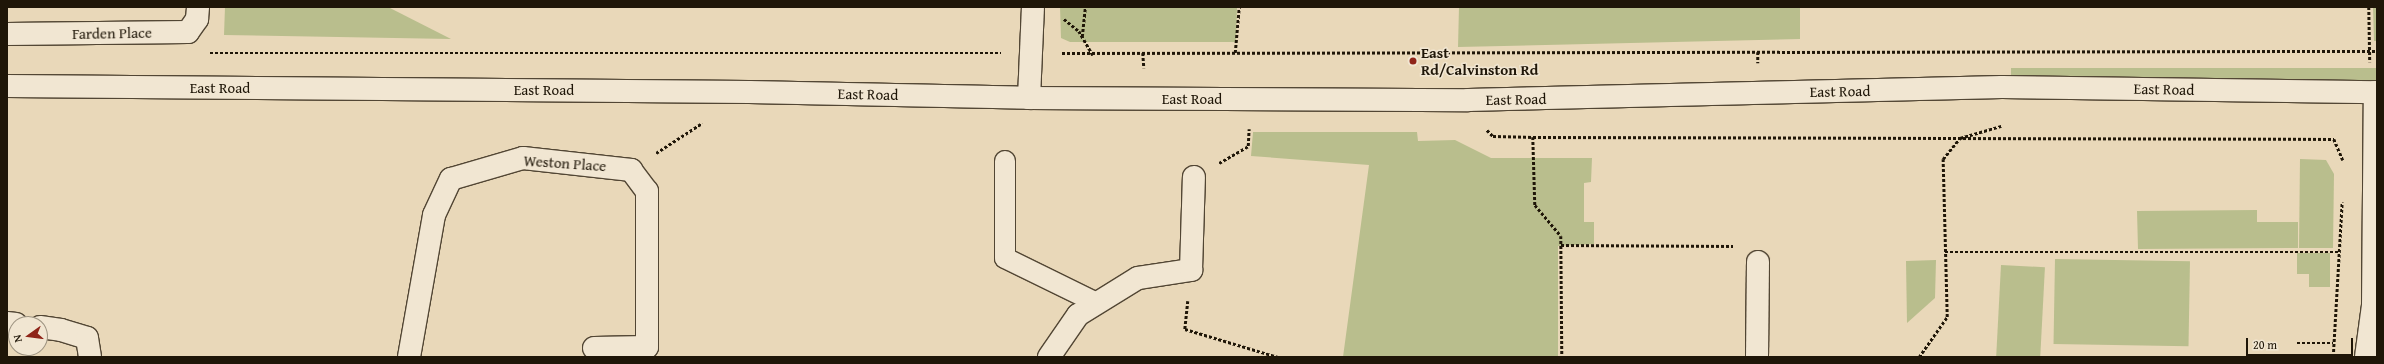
<!DOCTYPE html>
<html>
<head>
<meta charset="utf-8">
<style>
	body { margin:0 }
	#map { position:relative; width:2384px; height:364px; overflow:hidden; background:#e9d8b9; font-family:"Gentium Book Plus",serif }
	div>[style] { position:absolute }
	.green>* { inset:0; background:#b9be8d; transform-origin:0 0 }
	.path>* { height:2.5px; margin-top:-1.25px; transform-origin:0; background:repeating-linear-gradient(90deg,#1f1608 0 3px,transparent 0 5px) }
	.roads { filter:drop-shadow(1px 0 #524634) drop-shadow(-1px 0 #524634) drop-shadow(0 1px #524634) drop-shadow(0 -1px #524634) }
	.service>* { height:20px; margin:-10px; padding:0 10px; transform-origin:10px; border-radius:10px; background:#f1e6d2 }
	.minor>* { height:22px; margin:-11px; padding:0 11px; transform-origin:11px; border-radius:11px; background:#f1e6d2 }
	.tertiary>* { height:22px; margin:-11px; padding:0 11px; transform-origin:11px; border-radius:11px; background:#f1e6d2 }
	.dots>* { width:11px; height:11px; translate:-50% -50%; box-sizing:border-box; border:2px solid #f1e6d2; border-radius:50% }
	span { translate:-50% -50%; white-space:nowrap; text-align:center; line-height:1.15; -webkit-text-stroke:3px #f1e6d2; paint-order:stroke }
	.street-label { font-size:15px; color:#1f1608 }
	.poi-label { font-size:15px; color:#1f1608; font-weight:700 }
	.left { translate:0 -50%; text-align:left }
	.frame { position:absolute; inset:0; border:8px solid #1f1608; pointer-events:none }
	.north { position:absolute; left:8px; top:316px; width:40px; height:40px; box-sizing:border-box; background:#f1e6d2; border:1px solid #9d9381; border-radius:50%; rotate:256deg; font-size:11px; font-weight:700; line-height:16px; text-align:center; color:#1f1608 }
	.north::after { content:''; display:block; margin:auto; width:14px; height:18px; background:#8f2418; clip-path:polygon(50% 0,100% 100%,50% 72%,0 100%) }
	.scale { position:absolute; left:2246px; top:338px; width:107px; height:18px; box-sizing:border-box; border:2px solid #1f1608; border-top:0; padding-left:5px; font-size:12px; line-height:14px; white-space:nowrap; color:#1f1608; -webkit-text-stroke:3px #f1e6d2; paint-order:stroke }
</style>
</head>
<body>
<div id="map">
	<div class="green">
		<i style="clip-path:polygon(225px 7px,388px 7px,451px 39px,224px 35px)"></i>
		<i style="clip-path:polygon(1060px 7px,1237px 7px,1236px 42px,1070px 42px,1061px 38px)"></i>
		<i style="clip-path:polygon(1459px 7px,1800px 7px,1800px 39px,1458px 47px)"></i>
		<i style="clip-path:polygon(2373px 7px,2377px 7px,2377px 41px,2374px 41px)"></i>
		<i style="left:2011px;top:68px;width:366px;height:15px"></i>
		<i style="clip-path:polygon(1253px 132px,1417px 132px,1418px 141px,1455px 140px,1491px 158px,1592px 158px,1591px 182px,1584px 183px,1584px 222px,1594px 222px,1594px 244px,1558px 246px,1558px 357px,1343px 357px,1369px 165px,1251px 156px)"></i>
		<i style="clip-path:polygon(2300px 159px,2326px 160px,2334px 174px,2333px 248px,2299px 248px)"></i>
		<i style="clip-path:polygon(2257px 210px,2257px 222px,2298px 222px,2298px 248px,2138px 249px,2137px 211px)"></i>
		<i style="clip-path:polygon(2297px 253px,2330px 253px,2330px 287px,2309px 287px,2309px 274px,2297px 274px)"></i>
		<i style="left:2055px;top:259px;width:135px;height:85px;rotate:1deg"></i>
		<i style="clip-path:polygon(1936px 260px,1935px 298px,1907px 323px,1906px 261px)"></i>
		<i style="left:2001px;top:265px;width:44px;height:92px;rotate:3deg"></i>
	</div>
	<div class="path">
		<i style="left:2369px;top:7px;width:55px;rotate:89deg"></i>
		<i style="left:1064px;top:19px;width:19px;rotate:39deg"></i>
		<i style="left:1079px;top:31px;width:28px;rotate:60deg"></i>
		<i style="left:1082px;top:37px;width:30px;rotate:-84deg"></i>
		<i style="left:1758px;top:52px;width:11px;rotate:90deg"></i>
		<i style="left:210px;top:53px;width:791px"></i>
		<i style="left:1062px;top:53px;width:1315px;rotate:-0.09deg"></i>
		<i style="left:1143px;top:53px;width:15px;rotate:86deg"></i>
		<i style="left:1235px;top:53px;width:46px;rotate:-85deg"></i>
		<i style="left:1487px;top:130px;width:8px;rotate:45deg"></i>
		<i style="left:1493px;top:136px;width:40px;rotate:1.4deg"></i>
		<i style="left:1533px;top:137px;width:68px;rotate:88.3deg"></i>
		<i style="left:1535px;top:205px;width:40px;rotate:50deg"></i>
		<i style="left:1561px;top:236px;width:121px;rotate:89.5deg"></i>
		<i style="left:1533px;top:137px;width:801px;rotate:0.14deg"></i>
		<i style="left:2334px;top:139px;width:23px;rotate:67deg"></i>
		<i style="left:656px;top:153px;width:55px;rotate:-33.1deg"></i>
		<i style="left:1219px;top:163px;width:34px;rotate:-30deg"></i>
		<i style="left:1248px;top:146px;width:17px;rotate:-87deg"></i>
		<i style="left:1561px;top:245px;width:172px;rotate:0.3deg"></i>
		<i style="left:1945px;top:252px;width:394px"></i>
		<i style="left:1188px;top:301px;width:28px;rotate:96deg"></i>
		<i style="left:1185px;top:329px;width:97px;rotate:16.8deg"></i>
		<i style="left:2297px;top:343px;width:36px"></i>
		<i style="left:1919px;top:357px;width:49px;rotate:-55deg"></i>
		<i style="left:1947px;top:317px;width:158px;rotate:-91.5deg"></i>
		<i style="left:1943px;top:159px;width:27px;rotate:-51deg"></i>
		<i style="left:1960px;top:138px;width:43px;rotate:-16.3deg"></i>
		<i style="left:2333px;top:357px;width:155px;rotate:-86.7deg"></i>
	</div>
	<div class="roads">
		<div class="service">
			<i style="left:1005px;top:161px;width:97px;rotate:90deg"></i>
			<i style="left:1005px;top:258px;width:102px;rotate:26.1deg"></i>
		</div>
		<div class="minor">
			<i style="left:7px;top:34px;width:181px;rotate:-0.6deg"></i>
			<i style="left:188px;top:32px;width:16px;rotate:-55deg"></i>
			<i style="left:197px;top:19px;width:12px;rotate:-85deg"></i>
			<i style="left:1029px;top:98px;width:91px;rotate:-87.5deg"></i>
			<i style="left:7px;top:323px;width:9px;rotate:6deg"></i>
			<i style="left:40px;top:327px;width:21px;rotate:8deg"></i>
			<i style="left:61px;top:330px;width:27px;rotate:17deg"></i>
			<i style="left:87px;top:338px;width:19px;rotate:81deg"></i>
			<i style="left:409px;top:357px;width:144px;rotate:-80deg"></i>
			<i style="left:434px;top:215px;width:40px;rotate:-65deg"></i>
			<i style="left:451px;top:179px;width:75px;rotate:-16.3deg"></i>
			<i style="left:523px;top:158px;width:109px;rotate:6.3deg"></i>
			<i style="left:631px;top:170px;width:26px;rotate:53deg"></i>
			<i style="left:647px;top:191px;width:156px;rotate:90deg"></i>
			<i style="left:647px;top:347px;width:53px;rotate:178.9deg"></i>
			<i style="left:1049px;top:357px;width:51px;rotate:-55.4deg"></i>
			<i style="left:1078px;top:315px;width:70px;rotate:-31.7deg"></i>
			<i style="left:1138px;top:278px;width:54px;rotate:-8.6deg"></i>
			<i style="left:1191px;top:270px;width:93px;rotate:-88.2deg"></i>
			<i style="left:1757px;top:357px;width:95px;rotate:-89.4deg"></i>
			<i style="left:2366px;top:357px;width:52px;rotate:-82.3deg"></i>
			<i style="left:2373px;top:305px;width:213px;rotate:-89.5deg"></i>
		</div>
		<div class="tertiary">
			<i style="left:7px;top:86px;width:742px;rotate:0.46deg"></i>
			<i style="left:749px;top:92px;width:280px;rotate:1.2deg"></i>
			<i style="left:1029px;top:98px;width:439px;rotate:0.3deg"></i>
			<i style="left:1468px;top:100px;width:534px;rotate:-1.39deg"></i>
			<i style="left:2002px;top:87px;width:375px;rotate:0.8deg"></i>
		</div>
	</div>
	<div class="dots">
		<i style="left:1413px;top:61px;background:#8f2418"></i>
	</div>
	<div class="street-label">
		<span style="left:112px;top:33px;rotate:-1deg">Farden Place</span>
		<span style="left:220px;top:88px">East Road</span>
		<span style="left:2164px;top:89px;rotate:1deg">East Road</span>
		<span style="left:544px;top:90px">East Road</span>
		<span style="left:1840px;top:91px;rotate:-1deg">East Road</span>
		<span style="left:868px;top:94px;rotate:1deg">East Road</span>
		<span style="left:1192px;top:99px">East Road</span>
		<span style="left:1516px;top:99px;rotate:-1deg">East Road</span>
		<span style="left:565px;top:163px;rotate:4deg">Weston Place</span>
	</div>
	<div class="poi-label">
		<span class="left" style="left:1421px;top:61px">East<br>Rd/Calvinston Rd</span>
	</div>
	<div class="frame"></div>
	<div class="north">N</div>
	<div class="scale">20 m</div>
</div>
</body>
</html>
